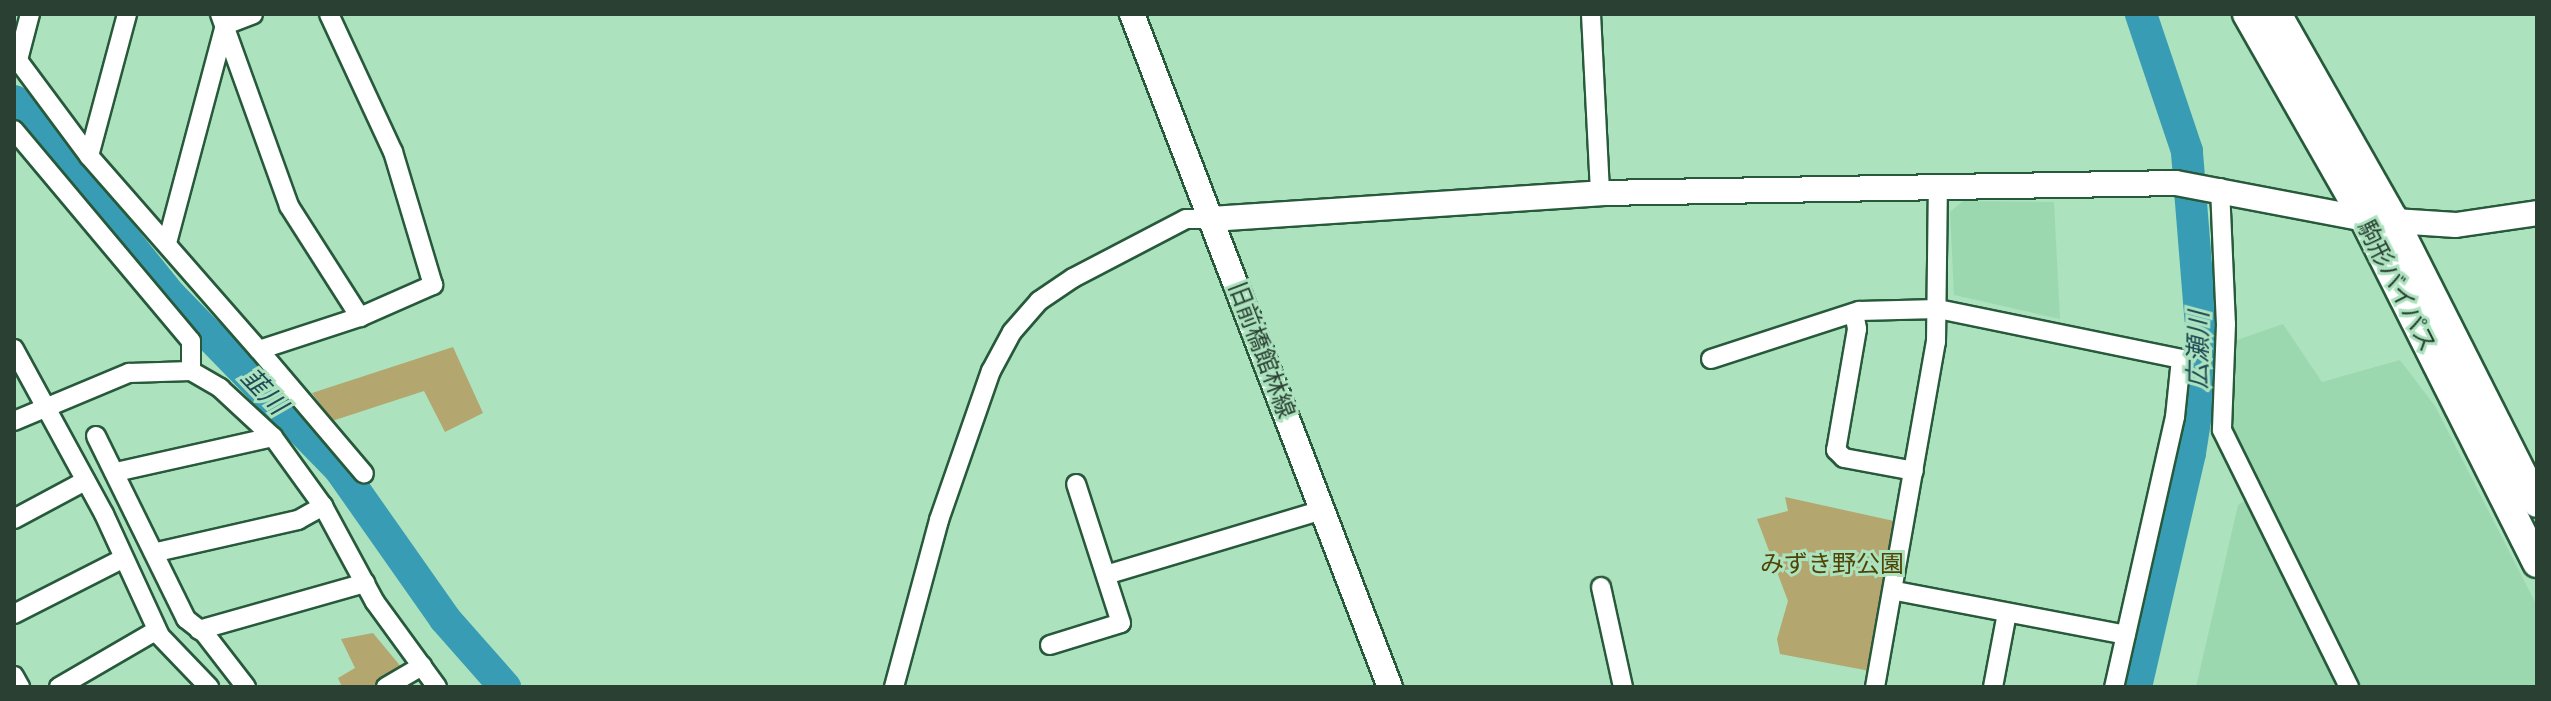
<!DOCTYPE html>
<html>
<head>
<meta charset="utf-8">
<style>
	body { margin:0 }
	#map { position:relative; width:2551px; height:701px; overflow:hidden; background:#ace2be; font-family:Quicksand,"Noto Sans JP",sans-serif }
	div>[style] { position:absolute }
	.built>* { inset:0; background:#9bd8b0 }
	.green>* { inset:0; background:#b4a66f }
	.river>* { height:32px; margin:-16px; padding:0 16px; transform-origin:16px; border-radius:16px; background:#389db4 }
	.roads { filter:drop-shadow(2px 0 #27593b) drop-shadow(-2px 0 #27593b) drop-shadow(0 2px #27593b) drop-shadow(0 -2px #27593b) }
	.street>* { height:18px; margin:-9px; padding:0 9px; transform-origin:9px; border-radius:9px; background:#fff }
	.secondary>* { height:24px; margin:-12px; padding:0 12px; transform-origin:12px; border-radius:12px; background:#fff }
	.primary>* { height:28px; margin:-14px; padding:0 14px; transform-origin:14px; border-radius:14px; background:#fff }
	span { translate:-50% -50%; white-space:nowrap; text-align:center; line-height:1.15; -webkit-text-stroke:6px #ace2be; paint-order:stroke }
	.street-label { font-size:24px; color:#2a4032 }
	.park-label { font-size:24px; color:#504304 }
	.water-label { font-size:26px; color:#204b56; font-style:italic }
	.frame { position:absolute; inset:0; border:16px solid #2a4032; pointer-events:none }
</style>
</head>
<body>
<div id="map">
	<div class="built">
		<i style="clip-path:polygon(1963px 201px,2054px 202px,2060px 319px,1954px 295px,1950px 212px)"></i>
		<i style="clip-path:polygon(2283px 324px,2322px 382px,2400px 360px,2435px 406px,2537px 606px,2537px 687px,2196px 687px,2238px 505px,2262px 490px,2229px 423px,2237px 340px)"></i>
	</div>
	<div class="green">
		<i style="clip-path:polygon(453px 347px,483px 413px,445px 432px,424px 391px,332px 421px,312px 393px)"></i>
		<i style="clip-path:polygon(1785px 497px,1894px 521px,1870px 671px,1780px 654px,1777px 639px,1788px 601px,1757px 519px,1788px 511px)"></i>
		<i style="clip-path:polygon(373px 633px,402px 668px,400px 674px,376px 687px,342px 687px,338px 678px,355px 668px,341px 639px)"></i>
	</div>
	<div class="river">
		<i style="left:14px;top:101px;width:250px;rotate:51.2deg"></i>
		<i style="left:171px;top:296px;width:240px;rotate:45.7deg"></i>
		<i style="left:339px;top:468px;width:184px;rotate:54.9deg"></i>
		<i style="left:445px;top:619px;width:91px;rotate:48.6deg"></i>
		<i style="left:2136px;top:687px;width:240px;rotate:-77deg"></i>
		<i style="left:2190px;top:453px;width:90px;rotate:-81.1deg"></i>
		<i style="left:2204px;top:364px;width:214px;rotate:-94.6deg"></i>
		<i style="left:2187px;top:151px;width:145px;rotate:-108.6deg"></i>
	</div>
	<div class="roads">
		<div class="street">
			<i style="left:220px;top:14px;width:204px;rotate:70.2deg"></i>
			<i style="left:289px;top:206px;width:132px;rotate:57.4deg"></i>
			<i style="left:1591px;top:14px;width:179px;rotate:87.1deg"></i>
			<i style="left:14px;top:55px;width:126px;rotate:53.4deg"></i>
			<i style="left:89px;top:156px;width:258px;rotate:48.8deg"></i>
			<i style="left:259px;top:350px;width:106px;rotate:-18.1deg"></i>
			<i style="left:360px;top:317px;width:80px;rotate:-23.7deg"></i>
			<i style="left:433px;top:285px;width:139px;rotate:-106.7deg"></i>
			<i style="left:393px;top:152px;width:152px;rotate:-114.9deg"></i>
			<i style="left:18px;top:60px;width:48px;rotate:-75.4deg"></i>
			<i style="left:14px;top:130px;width:275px;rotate:50deg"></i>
			<i style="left:191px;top:341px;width:30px;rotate:90deg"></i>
			<i style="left:89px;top:156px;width:147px;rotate:-75deg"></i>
			<i style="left:2220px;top:188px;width:136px;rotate:87.5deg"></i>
			<i style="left:2226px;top:324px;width:106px;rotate:92.2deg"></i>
			<i style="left:2222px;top:430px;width:287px;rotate:63.7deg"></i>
			<i style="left:167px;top:243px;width:226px;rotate:-75.1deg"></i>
			<i style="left:225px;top:25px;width:30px;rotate:-21deg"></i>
			<i style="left:1854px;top:313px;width:16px;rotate:79deg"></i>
			<i style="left:1857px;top:329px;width:123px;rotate:99.8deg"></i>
			<i style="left:1836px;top:450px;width:11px;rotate:45deg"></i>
			<i style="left:1844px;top:458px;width:71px;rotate:10.5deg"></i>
			<i style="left:14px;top:349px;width:188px;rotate:61.4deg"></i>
			<i style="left:104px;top:514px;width:134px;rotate:65.3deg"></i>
			<i style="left:160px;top:636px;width:71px;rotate:46.1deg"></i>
			<i style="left:259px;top:350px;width:162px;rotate:49.7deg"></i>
			<i style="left:1711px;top:359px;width:156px;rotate:-18deg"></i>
			<i style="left:1859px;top:311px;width:79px;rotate:-1.5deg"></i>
			<i style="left:1938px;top:309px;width:248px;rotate:11.6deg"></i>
			<i style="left:2181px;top:359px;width:58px;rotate:95.9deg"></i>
			<i style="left:2175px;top:417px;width:277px;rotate:102.7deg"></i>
			<i style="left:14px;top:421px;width:125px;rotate:-22.7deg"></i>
			<i style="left:129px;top:373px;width:62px;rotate:-1.8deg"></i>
			<i style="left:191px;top:371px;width:34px;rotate:30deg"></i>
			<i style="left:220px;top:388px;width:72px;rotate:42.8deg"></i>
			<i style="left:273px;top:437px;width:85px;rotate:54.1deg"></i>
			<i style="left:323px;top:506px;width:109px;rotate:61.6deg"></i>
			<i style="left:375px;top:602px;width:105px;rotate:53.9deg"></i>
			<i style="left:96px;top:436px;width:204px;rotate:63.8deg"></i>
			<i style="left:186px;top:619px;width:24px;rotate:38deg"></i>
			<i style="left:205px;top:634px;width:67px;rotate:52.3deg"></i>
			<i style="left:116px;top:472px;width:161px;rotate:-12.6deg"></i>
			<i style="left:14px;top:519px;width:81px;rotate:-28.2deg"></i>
			<i style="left:157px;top:552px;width:145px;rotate:-12.8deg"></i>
			<i style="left:298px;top:520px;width:29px;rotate:-29deg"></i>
			<i style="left:1109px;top:574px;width:223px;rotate:-16.7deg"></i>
			<i style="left:1601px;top:587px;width:102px;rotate:77.6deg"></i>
			<i style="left:1896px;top:591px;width:234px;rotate:10.8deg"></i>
			<i style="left:14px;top:614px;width:123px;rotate:-27deg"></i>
			<i style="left:199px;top:630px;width:173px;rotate:-15.8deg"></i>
			<i style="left:1050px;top:645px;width:74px;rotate:-17.2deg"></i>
			<i style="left:1121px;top:623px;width:146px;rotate:-107.9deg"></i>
			<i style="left:14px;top:676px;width:13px;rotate:61deg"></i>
			<i style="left:59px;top:687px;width:113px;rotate:-30.2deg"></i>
			<i style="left:386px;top:687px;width:42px;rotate:-30.3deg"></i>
			<i style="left:894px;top:687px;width:173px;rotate:-74.9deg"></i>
			<i style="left:939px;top:520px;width:158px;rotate:-70.8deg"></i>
			<i style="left:991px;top:371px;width:44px;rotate:-61.7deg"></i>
			<i style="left:1012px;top:332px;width:41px;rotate:-48.9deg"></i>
			<i style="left:1039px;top:301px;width:41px;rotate:-34.1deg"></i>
			<i style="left:1073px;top:278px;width:127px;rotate:-27.6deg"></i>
			<i style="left:1186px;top:219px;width:26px"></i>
			<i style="left:1875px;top:687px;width:350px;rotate:-80deg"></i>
			<i style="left:1936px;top:342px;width:156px;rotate:-89.3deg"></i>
			<i style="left:1993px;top:687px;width:75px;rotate:-79.3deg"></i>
		</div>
		<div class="secondary">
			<i style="left:1132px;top:14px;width:721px;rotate:69.03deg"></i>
			<i style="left:1212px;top:219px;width:389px;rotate:-3.8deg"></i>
			<i style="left:1600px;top:193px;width:576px;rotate:-0.99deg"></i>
			<i style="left:2176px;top:183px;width:191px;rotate:10.8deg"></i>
			<i style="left:2364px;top:219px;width:92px;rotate:3.7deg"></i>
			<i style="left:2456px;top:225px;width:82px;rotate:-8.4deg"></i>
		</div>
		<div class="primary">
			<i style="left:2247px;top:14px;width:236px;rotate:60.3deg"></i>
			<i style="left:2364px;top:219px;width:385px;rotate:63.3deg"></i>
			<i style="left:2277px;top:14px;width:235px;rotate:60.4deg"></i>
			<i style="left:2393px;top:218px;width:319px;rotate:63.2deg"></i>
		</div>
	</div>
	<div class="street-label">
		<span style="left:2397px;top:286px;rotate:63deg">駒形バイパス</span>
		<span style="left:1262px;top:350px;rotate:69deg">旧前橋館林線</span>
	</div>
	<div class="park-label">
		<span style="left:1832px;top:564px">みずき野公園</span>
	</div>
	<div class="water-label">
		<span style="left:2198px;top:350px;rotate:-89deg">広瀬川</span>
		<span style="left:264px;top:391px;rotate:46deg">韮川</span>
	</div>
	<div class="frame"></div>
</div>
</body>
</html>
